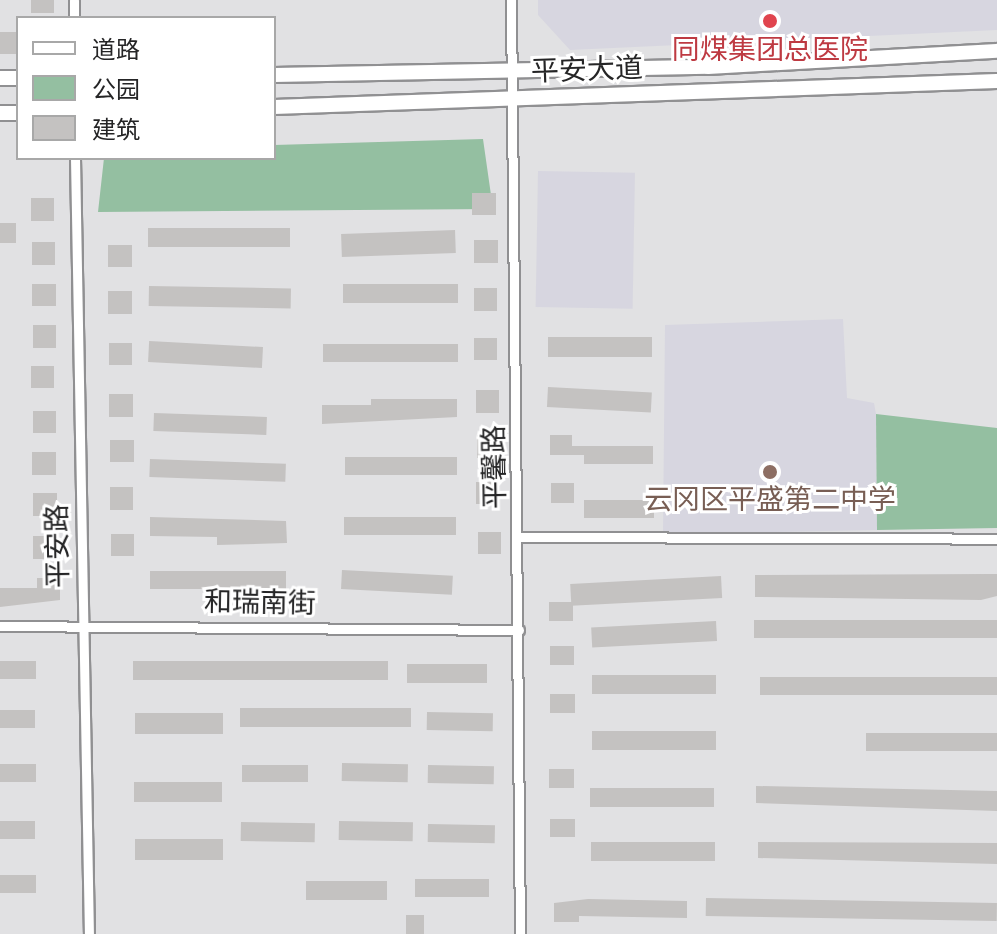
<!DOCTYPE html>
<html>
<head>
<meta charset="utf-8">
<style>
	body { margin:0 }
	#map { position:relative; width:997px; height:934px; overflow:hidden; background:#e1e1e3; font-family:Overpass,"Noto Sans SC",sans-serif }
	div>[style] { position:absolute }
	.built>* { inset:0; background:#d7d6e0; transform-origin:0 0 }
	.green>* { inset:0; background:#94bfa1 }
	.building>* { inset:0; background:#c4c2c1; transform-origin:0 0 }
	.roads { filter:drop-shadow(2px 0 #909092) drop-shadow(-2px 0 #909092) drop-shadow(0 2px #909092) drop-shadow(0 -2px #909092) }
	.street>* { height:9px; margin:-4.5px; padding:0 4.5px; transform-origin:4.5px; border-radius:4.5px; background:#fff }
	.primary>* { height:14px; margin:-7px; padding:0 7px; transform-origin:7px; border-radius:7px; background:#fff }
	.dots>* { width:22px; height:22px; translate:-50% -50%; box-sizing:border-box; border:4px solid #fff; border-radius:50% }
	span { translate:-50% -50%; white-space:nowrap; text-align:center; line-height:1.15; -webkit-text-stroke:6px #fff; paint-order:stroke }
	.health-label { font-size:28px; color:#be3a42 }
	.street-label { font-size:28px; color:#252526 }
	.education-label { font-size:28px; color:#785e54 }
	.legend { position:absolute; left:16px; top:16px; width:260px; height:144px; box-sizing:border-box; background:#fff; border:2px solid #a8a8a8; margin:0; padding:10px 14px; list-style:none; font-size:24px; color:#252526 }
	.legend li { display:flex; align-items:center; gap:16px; height:40px }
	.legend b { width:40px; border:2px solid #a8a8a8 }
</style>
</head>
<body>
<div id="map">
	<div class="built">
		<i style="clip-path:polygon(538px 0,997px 0,997px 30px,570px 50px,538px 15px)"></i>
		<i style="left:538px;top:171px;width:97px;height:136px;rotate:1deg"></i>
		<i style="clip-path:polygon(843px 319px,847px 398px,874px 403px,876px 414px,877px 530px,663px 534px,665px 325px)"></i>
	</div>
	<div class="green">
		<i style="clip-path:polygon(483px 139px,493px 209px,98px 212px,104px 158px,274px 158px,274px 145px)"></i>
		<i style="clip-path:polygon(876px 414px,997px 428px,997px 528px,877px 530px)"></i>
	</div>
	<div class="building">
		<i style="left:31px;top:0;width:23px;height:13px"></i>
		<i style="left:0;top:32px;width:18px;height:22px"></i>
		<i style="left:472px;top:193px;width:24px;height:22px"></i>
		<i style="left:31px;top:198px;width:23px;height:23px"></i>
		<i style="left:0;top:223px;width:16px;height:20px"></i>
		<i style="left:148px;top:228px;width:142px;height:19px"></i>
		<i style="left:455px;top:230px;width:23px;height:114px;rotate:88deg"></i>
		<i style="left:498px;top:240px;width:23px;height:24px;rotate:90deg"></i>
		<i style="left:32px;top:242px;width:23px;height:23px"></i>
		<i style="left:108px;top:245px;width:24px;height:22px"></i>
		<i style="left:32px;top:284px;width:24px;height:22px"></i>
		<i style="left:458px;top:284px;width:19px;height:115px;rotate:90deg"></i>
		<i style="left:149px;top:286px;width:142px;height:20px;rotate:1deg"></i>
		<i style="left:474px;top:288px;width:23px;height:23px"></i>
		<i style="left:108px;top:291px;width:24px;height:23px"></i>
		<i style="left:56px;top:325px;width:23px;height:23px;rotate:90deg"></i>
		<i style="left:548px;top:337px;width:104px;height:20px"></i>
		<i style="left:474px;top:338px;width:23px;height:22px"></i>
		<i style="left:109px;top:343px;width:23px;height:22px"></i>
		<i style="left:458px;top:344px;width:18px;height:135px;rotate:90deg"></i>
		<i style="left:263px;top:347px;width:21px;height:114px;rotate:93deg"></i>
		<i style="left:31px;top:366px;width:23px;height:22px"></i>
		<i style="left:548px;top:387px;width:104px;height:20px;rotate:3deg"></i>
		<i style="left:499px;top:390px;width:23px;height:23px;rotate:90deg"></i>
		<i style="left:109px;top:394px;width:24px;height:23px"></i>
		<i style="clip-path:polygon(371px 399px,457px 399px,457px 417px,322px 424px,322px 405px,371px 405px)"></i>
		<i style="left:33px;top:411px;width:23px;height:22px"></i>
		<i style="left:154px;top:413px;width:113px;height:18px;rotate:2deg"></i>
		<i style="left:477px;top:435px;width:24px;height:23px"></i>
		<i style="clip-path:polygon(550px 435px,572px 435px,572px 446px,653px 446px,653px 464px,584px 464px,584px 455px,550px 455px)"></i>
		<i style="left:110px;top:440px;width:24px;height:22px"></i>
		<i style="left:32px;top:452px;width:24px;height:23px"></i>
		<i style="left:457px;top:457px;width:18px;height:112px;rotate:90deg"></i>
		<i style="left:150px;top:459px;width:136px;height:18px;rotate:2deg"></i>
		<i style="left:476px;top:482px;width:23px;height:22px"></i>
		<i style="left:551px;top:483px;width:23px;height:20px"></i>
		<i style="left:110px;top:487px;width:23px;height:23px"></i>
		<i style="left:33px;top:493px;width:24px;height:23px"></i>
		<i style="left:584px;top:500px;width:70px;height:18px"></i>
		<i style="clip-path:polygon(150px 517px,286px 521px,287px 543px,217px 545px,217px 537px,150px 536px)"></i>
		<i style="left:456px;top:517px;width:18px;height:112px;rotate:90deg"></i>
		<i style="left:478px;top:532px;width:23px;height:22px"></i>
		<i style="left:111px;top:534px;width:23px;height:22px"></i>
		<i style="left:33px;top:536px;width:24px;height:23px"></i>
		<i style="left:342px;top:570px;width:111px;height:19px;rotate:3deg"></i>
		<i style="left:286px;top:571px;width:18px;height:136px;rotate:90deg"></i>
		<i style="clip-path:polygon(988px 574px,997px 574px,997px 596px,981px 600px,755px 597px,755px 575px)"></i>
		<i style="left:721px;top:576px;width:22px;height:151px;rotate:87deg"></i>
		<i style="clip-path:polygon(37px 578px,60px 578px,60px 600px,0 607px,0 588px,37px 588px)"></i>
		<i style="left:549px;top:602px;width:24px;height:19px"></i>
		<i style="left:754px;top:620px;width:243px;height:18px"></i>
		<i style="left:716px;top:621px;width:20px;height:125px;rotate:87deg"></i>
		<i style="left:550px;top:646px;width:24px;height:19px"></i>
		<i style="left:0;top:661px;width:36px;height:18px"></i>
		<i style="left:388px;top:661px;width:19px;height:255px;rotate:90deg"></i>
		<i style="left:407px;top:664px;width:80px;height:19px"></i>
		<i style="left:716px;top:675px;width:19px;height:124px;rotate:90deg"></i>
		<i style="left:760px;top:677px;width:237px;height:18px"></i>
		<i style="left:550px;top:694px;width:25px;height:19px"></i>
		<i style="left:411px;top:708px;width:19px;height:171px;rotate:90deg"></i>
		<i style="left:0;top:710px;width:35px;height:18px"></i>
		<i style="left:427px;top:712px;width:66px;height:18px;rotate:1deg"></i>
		<i style="left:223px;top:713px;width:21px;height:88px;rotate:90deg"></i>
		<i style="left:716px;top:731px;width:19px;height:124px;rotate:90deg"></i>
		<i style="left:866px;top:733px;width:131px;height:18px"></i>
		<i style="left:342px;top:763px;width:66px;height:18px;rotate:1deg"></i>
		<i style="left:0;top:764px;width:36px;height:18px"></i>
		<i style="left:242px;top:765px;width:66px;height:17px"></i>
		<i style="left:428px;top:765px;width:66px;height:18px;rotate:1deg"></i>
		<i style="left:549px;top:769px;width:25px;height:19px"></i>
		<i style="left:134px;top:782px;width:88px;height:20px"></i>
		<i style="clip-path:polygon(756px 786px,997px 791px,997px 811px,756px 803px)"></i>
		<i style="left:714px;top:788px;width:19px;height:124px;rotate:90deg"></i>
		<i style="left:550px;top:819px;width:25px;height:18px"></i>
		<i style="left:0;top:821px;width:35px;height:18px"></i>
		<i style="left:339px;top:821px;width:74px;height:19px;rotate:1deg"></i>
		<i style="left:241px;top:822px;width:74px;height:19px;rotate:1deg"></i>
		<i style="left:428px;top:824px;width:67px;height:18px;rotate:1deg"></i>
		<i style="left:135px;top:839px;width:88px;height:21px"></i>
		<i style="left:715px;top:842px;width:19px;height:124px;rotate:90deg"></i>
		<i style="clip-path:polygon(758px 842px,997px 843px,997px 864px,758px 858px)"></i>
		<i style="left:0;top:875px;width:36px;height:18px"></i>
		<i style="left:415px;top:879px;width:74px;height:18px"></i>
		<i style="left:306px;top:881px;width:81px;height:19px"></i>
		<i style="left:706px;top:898px;width:291px;height:18px;rotate:1deg"></i>
		<i style="clip-path:polygon(588px 899px,687px 901px,687px 918px,579px 916px,579px 922px,554px 922px,554px 903px)"></i>
		<i style="left:406px;top:915px;width:18px;height:19px"></i>
	</div>
	<div class="roads">
		<div class="street">
			<i style="left:511px;top:0;width:934px;rotate:89.45deg"></i>
			<i style="left:74px;top:18px;width:18px;rotate:-90deg"></i>
			<i style="left:75px;top:158px;width:776px;rotate:88.97deg"></i>
			<i style="left:519px;top:537px;width:478px;rotate:0.2deg"></i>
			<i style="left:0;top:626px;width:519px;rotate:0.44deg"></i>
		</div>
		<div class="primary">
			<i style="left:274px;top:75px;width:434px;rotate:-1.1deg"></i>
			<i style="left:708px;top:67px;width:289px;rotate:-3.2deg"></i>
			<i style="left:0;top:78px;width:18px"></i>
			<i style="left:274px;top:107px;width:723px;rotate:-2.06deg"></i>
			<i style="left:0;top:113px;width:18px"></i>
		</div>
	</div>
	<div class="dots">
		<i style="left:770px;top:21px;background:#e0444e"></i>
		<i style="left:770px;top:472px;background:#8d6e63"></i>
	</div>
	<div class="health-label">
		<span style="left:770px;top:52px">同煤集团总医院</span>
	</div>
	<div class="street-label">
		<span style="left:587px;top:72px;rotate:-2deg">平安大道</span>
		<span style="left:497px;top:467px;rotate:-91deg">平馨路</span>
		<span style="left:60px;top:546px;rotate:-91deg">平安路</span>
		<span style="left:260px;top:605px;rotate:1deg">和瑞南街</span>
	</div>
	<div class="education-label">
		<span style="left:770px;top:502px">云冈区平盛第二中学</span>
	</div>
	<ul class="legend">
	<li><b style="height:10px;background:#fff"></b>道路</li>
	<li><b style="height:22px;background:#94bfa1"></b>公园</li>
	<li><b style="height:22px;background:#c4c2c1"></b>建筑</li>
	</ul>
</div>
</body>
</html>
